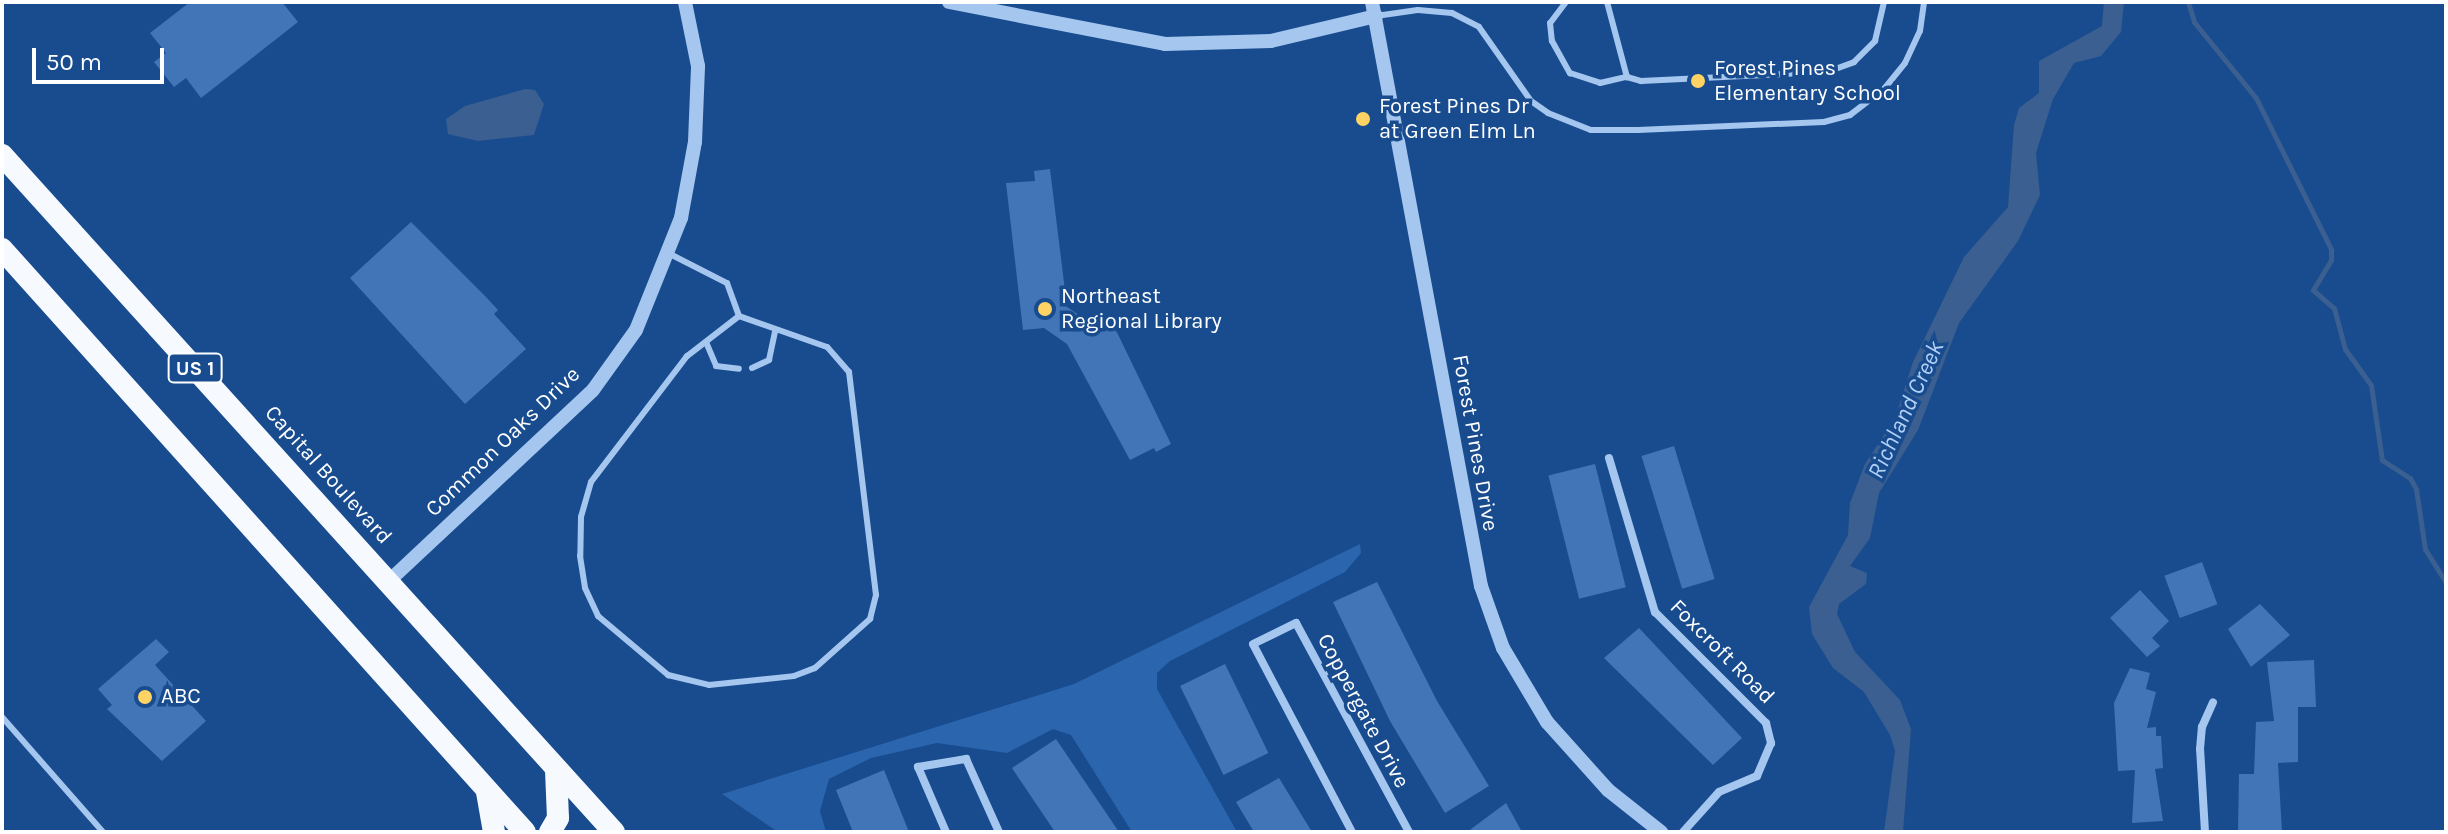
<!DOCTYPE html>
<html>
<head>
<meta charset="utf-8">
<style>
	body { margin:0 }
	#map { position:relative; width:2448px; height:834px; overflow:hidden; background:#184c8f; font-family:Karla,sans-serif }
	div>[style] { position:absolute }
	.green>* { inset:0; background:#2b65ad }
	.water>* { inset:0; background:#3a5f90 }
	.stream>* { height:5px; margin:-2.5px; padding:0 2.5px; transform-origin:2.5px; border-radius:2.5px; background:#3a5f90 }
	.building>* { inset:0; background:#4175b7; transform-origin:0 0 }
	.service>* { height:6px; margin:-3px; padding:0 3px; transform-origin:3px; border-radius:3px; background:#a5c6ef }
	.minor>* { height:8px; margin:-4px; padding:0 4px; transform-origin:4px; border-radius:4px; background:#a5c6ef }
	.tertiary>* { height:14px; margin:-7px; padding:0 7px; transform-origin:7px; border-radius:7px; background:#a5c6ef }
	.trunk>* { height:22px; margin:-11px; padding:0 11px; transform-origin:11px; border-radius:11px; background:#f6faff }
	.dots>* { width:22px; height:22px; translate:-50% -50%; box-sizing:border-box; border:4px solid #184c8f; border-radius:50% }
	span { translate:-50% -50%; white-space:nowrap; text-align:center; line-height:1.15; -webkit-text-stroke:7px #184c8f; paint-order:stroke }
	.shield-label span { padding:2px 6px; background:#184c8f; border:2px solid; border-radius:6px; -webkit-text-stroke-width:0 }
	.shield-label { font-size:20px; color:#fff; font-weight:700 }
	.poi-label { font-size:22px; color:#fff }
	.left { translate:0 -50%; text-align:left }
	.street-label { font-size:22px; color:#fff }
	.water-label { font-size:24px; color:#b1d0f6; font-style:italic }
	.frame { position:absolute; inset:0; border:4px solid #fff; pointer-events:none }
	.scale { position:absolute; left:32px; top:48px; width:132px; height:36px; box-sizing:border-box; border:4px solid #fff; border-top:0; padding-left:10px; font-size:24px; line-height:28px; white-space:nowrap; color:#fff; -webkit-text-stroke:6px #184c8f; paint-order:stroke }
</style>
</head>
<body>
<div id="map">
	<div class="green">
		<i style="clip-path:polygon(1360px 544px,1361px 553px,1345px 572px,1170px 661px,1157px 673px,1157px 689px,1237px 832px,1132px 832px,1071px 735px,1053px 729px,1007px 753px,937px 743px,871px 758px,829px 779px,820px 811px,826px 832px,778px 832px,722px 794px,1074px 684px)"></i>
	</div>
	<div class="water">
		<i style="clip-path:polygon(2104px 2px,2124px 2px,2121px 32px,2101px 56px,2074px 63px,2053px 99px,2036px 153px,2040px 195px,2018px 241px,1959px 323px,1918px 430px,1879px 493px,1870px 538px,1850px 566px,1867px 573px,1866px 584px,1839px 604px,1837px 614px,1855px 652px,1900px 700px,1911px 729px,1903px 832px,1884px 832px,1895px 751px,1890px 735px,1864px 692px,1833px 668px,1812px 634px,1809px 607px,1848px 535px,1850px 503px,1865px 464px,1895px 418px,1913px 362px,1964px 257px,2008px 207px,2014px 125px,2019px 108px,2039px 93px,2039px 61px,2102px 26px)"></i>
		<i style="clip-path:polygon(525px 89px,535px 90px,544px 104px,534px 135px,478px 141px,448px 134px,446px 119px,465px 106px)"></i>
	</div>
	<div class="stream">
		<i style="left:2188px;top:2px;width:21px;rotate:73deg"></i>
		<i style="left:2194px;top:22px;width:98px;rotate:50.8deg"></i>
		<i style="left:2256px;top:98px;width:169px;rotate:63.6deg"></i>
		<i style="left:2331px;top:249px;width:11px;rotate:90deg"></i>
		<i style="left:2331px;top:260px;width:35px;rotate:121deg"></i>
		<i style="left:2313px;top:290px;width:28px;rotate:41deg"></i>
		<i style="left:2334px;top:308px;width:42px;rotate:75deg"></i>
		<i style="left:2345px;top:349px;width:44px;rotate:54.2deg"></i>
		<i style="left:2371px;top:385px;width:76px;rotate:81.7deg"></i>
		<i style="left:2382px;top:460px;width:33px;rotate:33deg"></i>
		<i style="left:2410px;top:478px;width:13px;rotate:61deg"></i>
		<i style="left:2416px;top:489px;width:61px;rotate:81.5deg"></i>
		<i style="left:2425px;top:549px;width:40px;rotate:58deg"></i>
		<i style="left:2446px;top:729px;width:32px;rotate:90deg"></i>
	</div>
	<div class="building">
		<i style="clip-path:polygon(190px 2px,282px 2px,298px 22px,201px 98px,186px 78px,174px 87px,154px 62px,166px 53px,150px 33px)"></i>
		<i style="clip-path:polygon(1050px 169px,1067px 307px,1097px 327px,1111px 320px,1171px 444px,1156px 452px,1154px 448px,1130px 460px,1067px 344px,1044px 328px,1023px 330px,1006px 183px,1035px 181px,1034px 171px)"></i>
		<i style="clip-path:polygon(411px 222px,486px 297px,498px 310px,494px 314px,526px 349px,465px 404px,350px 278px)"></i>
		<i style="left:1674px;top:446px;width:139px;height:34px;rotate:73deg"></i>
		<i style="left:1595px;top:464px;width:127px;height:48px;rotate:76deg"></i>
		<i style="left:2202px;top:562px;width:45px;height:40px;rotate:70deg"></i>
		<i style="clip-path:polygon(1377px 582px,1437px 701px,1489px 786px,1445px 813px,1390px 721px,1333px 602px)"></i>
		<i style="clip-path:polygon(2140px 590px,2169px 621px,2152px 638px,2160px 646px,2147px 657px,2110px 618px)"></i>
		<i style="clip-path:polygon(2260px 604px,2290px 635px,2251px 667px,2228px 629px)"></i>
		<i style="clip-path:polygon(1639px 628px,1742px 738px,1713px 765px,1604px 658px)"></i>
		<i style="clip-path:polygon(156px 639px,169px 652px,155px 665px,206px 721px,162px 761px,107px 709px,112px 705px,98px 689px)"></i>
		<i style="clip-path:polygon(2314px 660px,2316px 707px,2298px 707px,2298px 762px,2278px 763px,2282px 832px,2238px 832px,2239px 774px,2254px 774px,2256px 722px,2274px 721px,2267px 662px)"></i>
		<i style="left:1225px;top:664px;width:99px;height:50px;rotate:64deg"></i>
		<i style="clip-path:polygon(2130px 668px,2150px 673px,2146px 689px,2156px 692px,2147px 728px,2156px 727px,2156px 736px,2161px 736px,2163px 768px,2155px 769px,2163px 821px,2132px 823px,2135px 770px,2118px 771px,2114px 703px)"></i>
		<i style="clip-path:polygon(1056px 739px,1119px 832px,1055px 832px,1012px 768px)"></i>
		<i style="clip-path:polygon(884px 770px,909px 832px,853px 832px,836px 790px)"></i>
		<i style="clip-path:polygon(1279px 778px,1312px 832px,1254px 832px,1236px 802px)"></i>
		<i style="clip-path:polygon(1506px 803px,1522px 832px,1467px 832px)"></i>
	</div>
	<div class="service">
		<i style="left:1566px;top:2px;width:26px;rotate:127deg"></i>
		<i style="left:1550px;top:23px;width:18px;rotate:84deg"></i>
		<i style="left:1552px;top:41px;width:37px;rotate:61deg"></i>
		<i style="left:1570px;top:73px;width:32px;rotate:18deg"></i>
		<i style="left:1600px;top:83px;width:28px;rotate:-13deg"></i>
		<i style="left:1627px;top:77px;width:15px;rotate:16deg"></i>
		<i style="left:1641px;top:81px;width:186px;rotate:-2.8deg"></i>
		<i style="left:1827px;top:72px;width:29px;rotate:-20deg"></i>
		<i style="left:1854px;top:62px;width:30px;rotate:-45deg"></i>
		<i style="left:1875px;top:41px;width:40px;rotate:-77deg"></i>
		<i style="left:1607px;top:2px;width:78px;rotate:75.1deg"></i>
		<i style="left:1376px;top:16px;width:42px;rotate:-8.1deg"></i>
		<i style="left:1418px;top:10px;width:34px;rotate:5deg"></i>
		<i style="left:1452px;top:13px;width:30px;rotate:27deg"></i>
		<i style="left:1479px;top:27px;width:90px;rotate:54.9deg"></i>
		<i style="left:1531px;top:101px;width:21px;rotate:35deg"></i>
		<i style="left:1548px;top:113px;width:46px;rotate:21.6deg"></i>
		<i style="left:1591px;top:130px;width:47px"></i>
		<i style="left:1638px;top:130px;width:186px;rotate:-2.5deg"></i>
		<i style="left:1824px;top:122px;width:27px;rotate:-15deg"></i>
		<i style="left:1850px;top:115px;width:43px;rotate:-37.4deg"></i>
		<i style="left:1884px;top:89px;width:33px;rotate:-51deg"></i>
		<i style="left:1905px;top:63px;width:35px;rotate:-65deg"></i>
		<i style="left:1920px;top:31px;width:29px;rotate:-82deg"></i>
		<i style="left:670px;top:254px;width:64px;rotate:27deg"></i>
		<i style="left:727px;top:283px;width:35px;rotate:70deg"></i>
		<i style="left:739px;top:316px;width:66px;rotate:142.4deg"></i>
		<i style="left:687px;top:356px;width:158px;rotate:127.3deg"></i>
		<i style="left:591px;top:482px;width:36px;rotate:106deg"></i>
		<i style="left:581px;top:517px;width:39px;rotate:91deg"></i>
		<i style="left:580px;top:556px;width:32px;rotate:81deg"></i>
		<i style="left:585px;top:588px;width:31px;rotate:65deg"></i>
		<i style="left:598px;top:616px;width:92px;rotate:40.1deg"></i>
		<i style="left:668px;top:675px;width:42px;rotate:13.7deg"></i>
		<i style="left:709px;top:685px;width:85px;rotate:-6deg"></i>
		<i style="left:794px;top:676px;width:22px;rotate:-21deg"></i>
		<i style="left:815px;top:668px;width:74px;rotate:-41.7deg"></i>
		<i style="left:870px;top:619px;width:25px;rotate:-76deg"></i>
		<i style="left:876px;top:595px;width:225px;rotate:-96.9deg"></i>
		<i style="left:849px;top:372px;width:33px;rotate:-131deg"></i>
		<i style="left:827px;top:347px;width:93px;rotate:-160.6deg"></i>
		<i style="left:706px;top:342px;width:26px;rotate:67deg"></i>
		<i style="left:716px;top:366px;width:23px;rotate:7deg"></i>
		<i style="left:752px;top:368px;width:19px;rotate:-25deg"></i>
		<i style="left:769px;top:360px;width:30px;rotate:-78deg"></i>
		<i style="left:2px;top:717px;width:153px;rotate:48.7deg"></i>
	</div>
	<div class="minor">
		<i style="left:1609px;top:458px;width:161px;rotate:73.4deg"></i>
		<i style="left:1655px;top:612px;width:157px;rotate:45deg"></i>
		<i style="left:1766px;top:723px;width:21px;rotate:76deg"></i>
		<i style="left:1771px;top:743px;width:36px;rotate:113deg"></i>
		<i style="left:1757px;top:776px;width:41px;rotate:157.2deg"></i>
		<i style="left:1719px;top:792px;width:54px;rotate:132deg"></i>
		<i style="left:946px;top:832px;width:71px;rotate:-113.3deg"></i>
		<i style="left:918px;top:767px;width:49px;rotate:-9.5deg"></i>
		<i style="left:966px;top:759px;width:80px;rotate:65.7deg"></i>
		<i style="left:1352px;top:832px;width:212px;rotate:-117.8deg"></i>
		<i style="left:1253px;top:644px;width:48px;rotate:-26deg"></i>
		<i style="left:1296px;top:623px;width:238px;rotate:61.6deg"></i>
		<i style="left:2205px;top:832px;width:83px;rotate:-93.4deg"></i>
		<i style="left:2200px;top:749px;width:22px;rotate:-85deg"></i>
		<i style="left:2202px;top:727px;width:27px;rotate:-66deg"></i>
	</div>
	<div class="tertiary">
		<i style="left:949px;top:2px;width:220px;rotate:11deg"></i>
		<i style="left:1165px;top:44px;width:106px;rotate:-1.6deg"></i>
		<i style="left:1271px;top:41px;width:108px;rotate:-13.4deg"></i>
		<i style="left:1372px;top:2px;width:594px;rotate:79.43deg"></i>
		<i style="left:1481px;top:586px;width:66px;rotate:70.5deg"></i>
		<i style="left:1503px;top:648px;width:86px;rotate:59.3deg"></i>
		<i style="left:1547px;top:722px;width:91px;rotate:48.1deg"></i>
		<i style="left:1608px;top:790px;width:68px;rotate:38.4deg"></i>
		<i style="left:389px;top:581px;width:279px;rotate:-43.1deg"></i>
		<i style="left:593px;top:390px;width:74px;rotate:-54.4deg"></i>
		<i style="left:636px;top:330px;width:121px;rotate:-68.1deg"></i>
		<i style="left:681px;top:218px;width:77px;rotate:-79.6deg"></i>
		<i style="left:695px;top:142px;width:76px;rotate:-87.7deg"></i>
		<i style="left:698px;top:66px;width:65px;rotate:-101.5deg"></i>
	</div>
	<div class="trunk">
		<i style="left:2px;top:155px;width:913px;rotate:47.89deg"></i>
		<i style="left:2px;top:249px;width:783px;rotate:48.11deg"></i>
		<i style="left:487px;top:792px;width:41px;rotate:80.1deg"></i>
		<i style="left:550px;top:832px;width:16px;rotate:-60deg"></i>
		<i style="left:558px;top:818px;width:48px;rotate:-92.4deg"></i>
	</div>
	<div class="dots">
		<i style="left:1698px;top:81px;background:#ffd363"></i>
		<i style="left:1363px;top:119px;background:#ffd363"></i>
		<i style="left:1045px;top:309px;background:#ffd363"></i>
		<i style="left:145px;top:697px;background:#ffd363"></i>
	</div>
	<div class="shield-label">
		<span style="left:195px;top:368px">US 1</span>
	</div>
	<div class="poi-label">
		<span class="left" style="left:1714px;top:81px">Forest Pines<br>Elementary School</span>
		<span class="left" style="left:1379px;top:119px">Forest Pines Dr<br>at Green Elm Ln</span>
		<span class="left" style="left:1061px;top:309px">Northeast<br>Regional Library</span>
		<span class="left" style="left:161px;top:697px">ABC</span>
	</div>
	<div class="street-label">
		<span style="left:503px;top:442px;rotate:-44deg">Common Oaks Drive</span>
		<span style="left:1475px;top:443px;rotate:80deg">Forest Pines Drive</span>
		<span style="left:328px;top:475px;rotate:48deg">Capital Boulevard</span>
		<span style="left:1722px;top:652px;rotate:45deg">Foxcroft Road</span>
		<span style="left:1363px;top:711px;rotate:62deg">Coppergate Drive</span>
	</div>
	<div class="water-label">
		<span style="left:1906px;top:410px;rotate:-65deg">Richland Creek</span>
	</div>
	<div class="frame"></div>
	<div class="scale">50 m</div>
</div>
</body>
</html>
